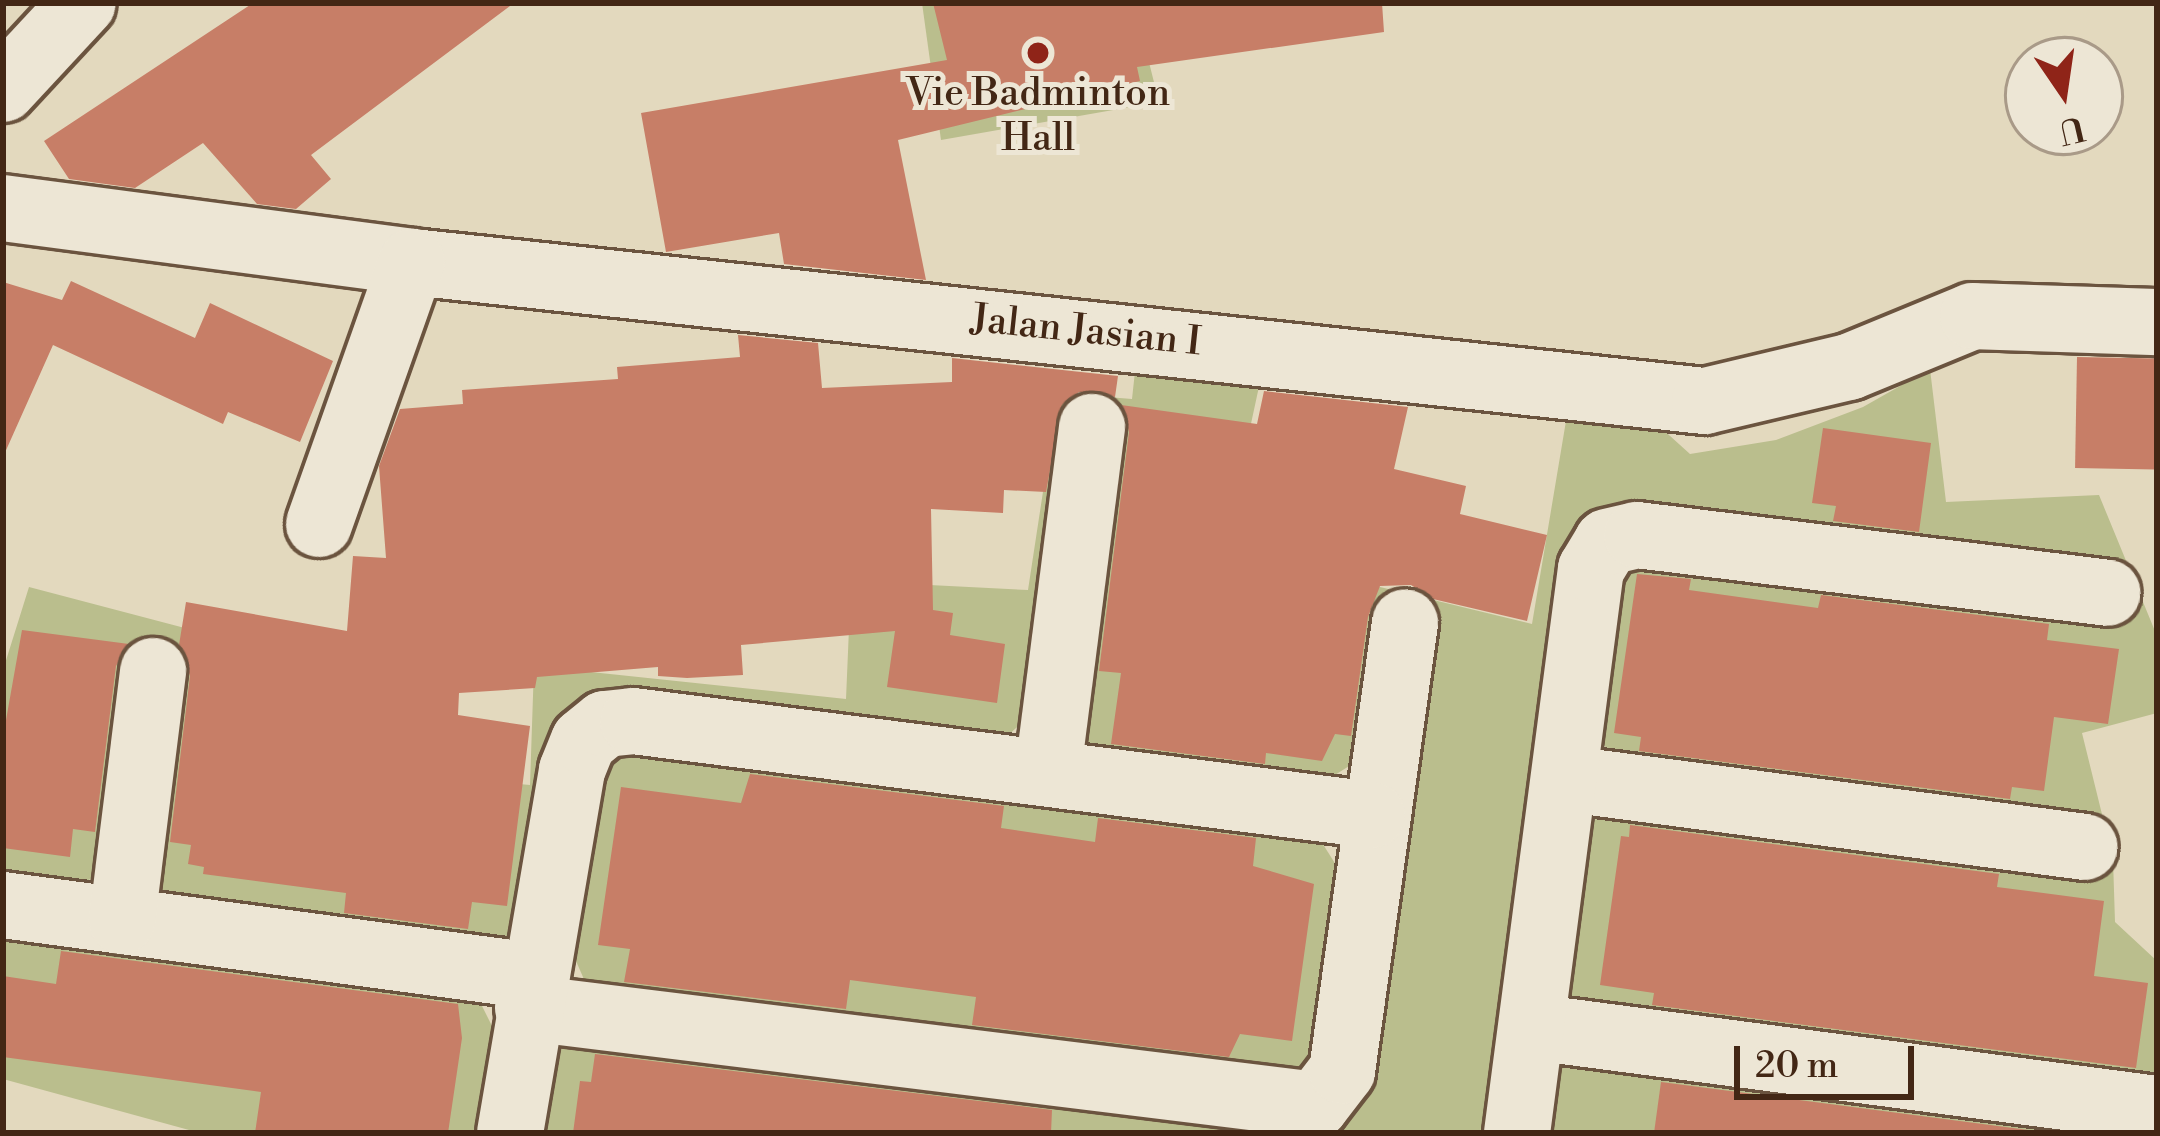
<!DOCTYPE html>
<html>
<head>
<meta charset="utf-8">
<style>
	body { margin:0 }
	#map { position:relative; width:2160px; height:1136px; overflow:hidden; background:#e3d9be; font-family:"Libre Bodoni",serif }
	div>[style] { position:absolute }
	.green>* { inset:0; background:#babe8d }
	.building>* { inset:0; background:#c77e67; transform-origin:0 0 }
	.roads { filter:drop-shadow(3px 0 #6b543f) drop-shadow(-3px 0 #6b543f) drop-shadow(0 3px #6b543f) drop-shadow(0 -3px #6b543f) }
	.minor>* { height:66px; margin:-33px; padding:0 33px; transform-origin:33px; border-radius:33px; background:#ede6d5 }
	.tertiary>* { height:66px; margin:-33px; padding:0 33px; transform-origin:33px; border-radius:33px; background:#ede6d5 }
	.dots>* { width:33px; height:33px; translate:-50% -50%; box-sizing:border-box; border:6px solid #ede6d5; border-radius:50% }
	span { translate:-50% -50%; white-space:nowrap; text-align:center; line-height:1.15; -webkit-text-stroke:10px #ede6d5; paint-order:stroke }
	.poi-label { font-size:39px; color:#432715 }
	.street-label { font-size:39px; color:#432715 }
	.frame { position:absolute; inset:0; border:6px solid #432715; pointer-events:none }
	.north { position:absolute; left:2004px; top:36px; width:120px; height:120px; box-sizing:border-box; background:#ede6d5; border:3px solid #a99a88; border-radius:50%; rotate:167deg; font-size:33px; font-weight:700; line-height:48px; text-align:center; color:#432715 }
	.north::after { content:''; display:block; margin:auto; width:42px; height:54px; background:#8f2418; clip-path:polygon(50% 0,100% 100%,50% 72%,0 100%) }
	.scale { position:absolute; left:1734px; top:1046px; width:180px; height:54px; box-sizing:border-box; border:6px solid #432715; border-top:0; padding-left:15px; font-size:36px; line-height:42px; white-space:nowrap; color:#432715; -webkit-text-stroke:9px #ede6d5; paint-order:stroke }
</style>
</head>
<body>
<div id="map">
	<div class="green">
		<i style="clip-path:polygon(922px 3px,1134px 3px,1159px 102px,941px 140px)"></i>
		<i style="clip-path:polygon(1137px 353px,1263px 368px,1224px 549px,1532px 624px,1568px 409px,1659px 426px,1690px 454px,1776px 440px,1863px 407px,1930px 369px,1946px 502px,2099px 495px,2157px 636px,2157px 713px,2082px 733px,2113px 859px,2115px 922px,2157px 961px,2157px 1086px,1570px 997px,1563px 983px,1589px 823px,1608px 812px,1616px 758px,1600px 741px,1629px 507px,1490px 1133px,1291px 1133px,1304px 1132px,1354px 763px,1322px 783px,1098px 752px,1082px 736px,1024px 721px,1005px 738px,639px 695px,503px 942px,169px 898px,157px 884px,94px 876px,85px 883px,3px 881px,3px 670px,29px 587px,318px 663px,306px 765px,530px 785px,534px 666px,846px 699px,851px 581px,1028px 590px,1046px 472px,1046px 392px,1132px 399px)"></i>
		<i style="clip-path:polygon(607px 750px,1319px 838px,1343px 876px,1315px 1078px,586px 984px,573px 954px)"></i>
		<i style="clip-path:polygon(3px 930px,479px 1000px,492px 1026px,478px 1133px,200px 1133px,3px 1079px)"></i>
		<i style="clip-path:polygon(566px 1045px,1289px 1133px,537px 1133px,549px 1061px)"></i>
		<i style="clip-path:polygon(1574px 1061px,2139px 1133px,1539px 1133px,1554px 1073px)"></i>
	</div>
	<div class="building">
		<i style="clip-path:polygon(253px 3px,514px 3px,311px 155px,331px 179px,296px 209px,257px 204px,203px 143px,135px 188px,69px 179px,44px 141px)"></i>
		<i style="clip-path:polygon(933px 3px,1382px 3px,1384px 32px,1137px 67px,1140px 81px,898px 140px,926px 280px,784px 264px,779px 233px,666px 252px,641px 113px,947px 60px)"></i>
		<i style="clip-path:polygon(71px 281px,195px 338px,210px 303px,333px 361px,300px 442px,228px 412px,223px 424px,53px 345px,3px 457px,3px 282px,62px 300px)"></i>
		<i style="clip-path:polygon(738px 335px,818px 343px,822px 388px,952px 382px,952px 358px,1118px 376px,1115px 397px,1079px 392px,1062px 405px,1046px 492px,1004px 490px,1003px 513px,931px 509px,933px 610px,953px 613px,950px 635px,1005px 644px,997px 703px,887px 687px,895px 631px,741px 645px,743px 675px,687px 678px,658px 676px,658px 667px,537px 677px,535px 688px,459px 693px,458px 715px,530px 726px,507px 906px,472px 902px,468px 929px,344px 913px,346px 893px,203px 874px,204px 867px,188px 864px,191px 845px,170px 842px,190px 676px,179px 645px,186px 602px,347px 631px,353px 556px,386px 558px,379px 466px,400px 409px,463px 404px,462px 390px,618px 379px,617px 367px,740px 357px)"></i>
		<i style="left:2077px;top:357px;width:80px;height:111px;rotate:1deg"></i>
		<i style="clip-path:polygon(1264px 391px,1408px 407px,1394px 469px,1466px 486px,1460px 514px,1547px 535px,1527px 621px,1433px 599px,1411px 585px,1380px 586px,1368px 617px,1351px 736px,1335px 734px,1322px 761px,1266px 753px,1265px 764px,1111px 744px,1121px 673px,1099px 671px,1129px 432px,1121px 405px,1257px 424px)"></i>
		<i style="clip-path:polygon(1823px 428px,1931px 443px,1919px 532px,1833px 521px,1836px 506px,1812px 503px)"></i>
		<i style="clip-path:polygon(1637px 574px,1691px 579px,1689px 590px,1818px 608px,1821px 595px,2049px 624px,2047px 640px,2119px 649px,2108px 724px,2054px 717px,2044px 791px,2012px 787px,2010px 799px,1639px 751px,1641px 737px,1614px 733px)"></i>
		<i style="clip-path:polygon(22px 630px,129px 644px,116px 666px,95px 832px,73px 829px,70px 857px,3px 848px,3px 737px)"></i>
		<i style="clip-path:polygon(750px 774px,1004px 806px,1001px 828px,1095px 842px,1098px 818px,1256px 838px,1253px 866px,1314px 884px,1292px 1041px,1240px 1034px,1229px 1057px,972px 1025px,976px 997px,850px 980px,846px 1009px,624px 982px,630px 949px,598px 945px,621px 787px,741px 803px)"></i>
		<i style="clip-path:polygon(1630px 825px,1999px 874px,1997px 887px,2104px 901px,2094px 976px,2148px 983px,2136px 1068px,1652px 1005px,1654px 993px,1600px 985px,1621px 836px,1629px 837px)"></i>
		<i style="clip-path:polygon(61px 951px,458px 1004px,462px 1038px,448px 1133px,255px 1133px,261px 1092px,3px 1057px,3px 976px,56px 984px)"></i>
		<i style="clip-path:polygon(595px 1054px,1052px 1110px,1051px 1133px,573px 1133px,580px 1081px,591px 1082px)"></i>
		<i style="clip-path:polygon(1661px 1082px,2052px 1133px,1654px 1133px)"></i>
	</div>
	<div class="roads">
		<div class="minor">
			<i style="left:3px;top:208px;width:413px;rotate:7.5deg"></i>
			<i style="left:412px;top:262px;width:1300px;rotate:6.14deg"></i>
			<i style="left:1705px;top:401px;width:148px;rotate:-13.3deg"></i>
			<i style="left:1849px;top:367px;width:134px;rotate:-22.4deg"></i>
			<i style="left:1973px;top:316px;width:184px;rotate:1.9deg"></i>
			<i style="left:319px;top:524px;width:278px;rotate:-70.5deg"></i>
			<i style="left:1048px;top:771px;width:347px;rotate:-82.7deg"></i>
			<i style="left:1568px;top:779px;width:521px;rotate:7.49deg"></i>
			<i style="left:3px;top:905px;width:535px;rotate:7.63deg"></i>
			<i style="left:122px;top:921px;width:252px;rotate:-82.9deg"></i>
			<i style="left:528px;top:1008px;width:794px;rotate:7.02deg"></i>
			<i style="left:1316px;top:1105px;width:43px;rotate:-52.6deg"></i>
			<i style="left:1342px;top:1071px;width:453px;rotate:-82deg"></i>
			<i style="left:1533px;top:1027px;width:629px;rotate:7.49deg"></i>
			<i style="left:510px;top:1133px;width:368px;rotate:-80.3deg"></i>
			<i style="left:572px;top:770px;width:31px;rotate:-68deg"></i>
			<i style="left:584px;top:741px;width:27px;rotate:-39deg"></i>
			<i style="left:605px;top:724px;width:28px;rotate:-6deg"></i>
			<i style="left:633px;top:721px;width:745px;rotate:7.25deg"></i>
			<i style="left:1517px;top:1133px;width:569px;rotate:-82.53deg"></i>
			<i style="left:1591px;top:569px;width:31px;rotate:-59deg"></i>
			<i style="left:1607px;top:542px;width:31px;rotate:-13deg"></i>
			<i style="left:1637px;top:535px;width:474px;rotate:7deg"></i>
		</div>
		<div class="tertiary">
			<i style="left:3px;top:89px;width:117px;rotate:-47.1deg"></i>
		</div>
	</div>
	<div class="dots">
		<i style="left:1038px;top:53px;background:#8f2418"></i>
	</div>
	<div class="poi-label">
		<span style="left:1038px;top:117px">Vie Badminton<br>Hall</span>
	</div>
	<div class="street-label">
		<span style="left:1086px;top:332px;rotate:6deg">Jalan Jasian I</span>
	</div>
	<div class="frame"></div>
	<div class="north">U</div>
	<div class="scale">20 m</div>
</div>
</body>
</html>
